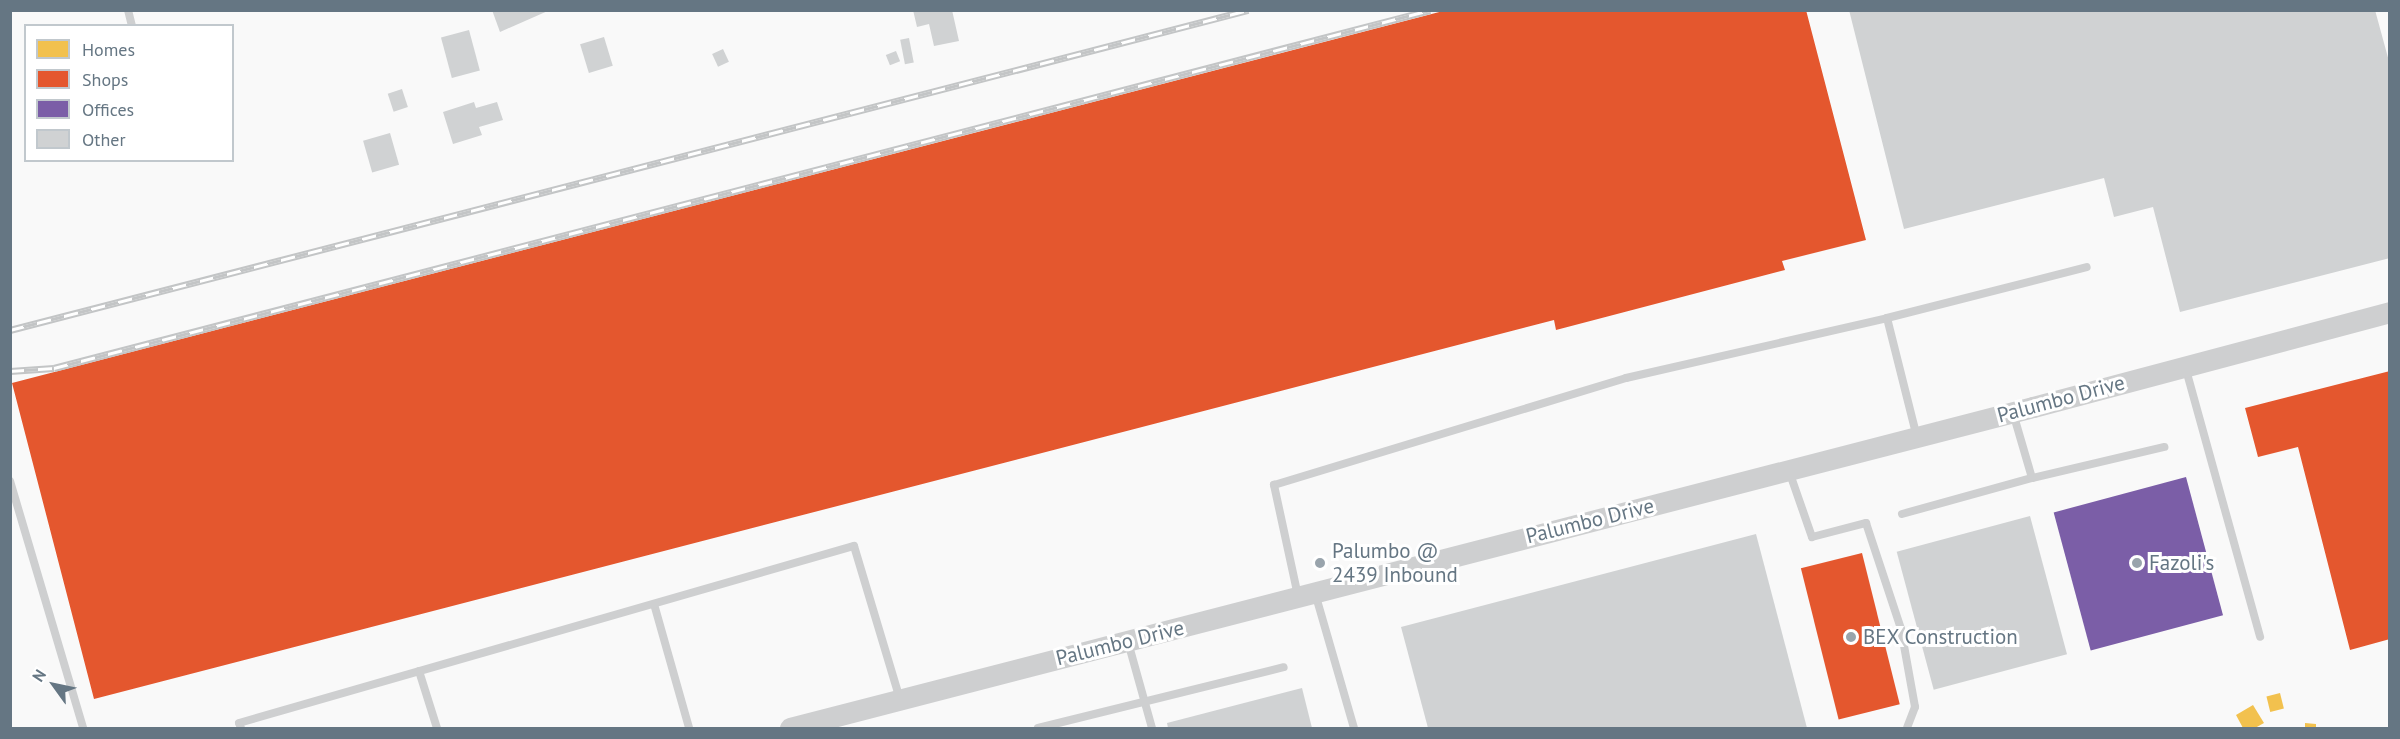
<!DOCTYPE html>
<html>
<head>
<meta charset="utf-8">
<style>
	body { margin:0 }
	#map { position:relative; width:2400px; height:739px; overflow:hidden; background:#f9f9f9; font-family:"PT Sans",sans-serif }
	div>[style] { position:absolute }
	.homes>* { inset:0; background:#f2c14e; transform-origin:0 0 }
	.shops>* { inset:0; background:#e4572e; transform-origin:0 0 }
	.offices>* { inset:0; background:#7b5ea7; transform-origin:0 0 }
	.building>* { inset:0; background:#d0d2d3; transform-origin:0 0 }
	.service>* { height:8px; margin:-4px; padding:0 4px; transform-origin:4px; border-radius:4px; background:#cecfd0 }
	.tertiary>* { height:21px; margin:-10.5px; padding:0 10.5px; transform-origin:10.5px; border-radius:10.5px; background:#cecfd0 }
	.rail>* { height:7px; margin-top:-3.5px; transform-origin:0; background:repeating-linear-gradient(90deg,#fff 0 14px,#c3c5c6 0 28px); box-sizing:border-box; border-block:2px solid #c3c5c6 }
	.dots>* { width:16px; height:16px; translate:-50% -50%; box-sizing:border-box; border:3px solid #fff; border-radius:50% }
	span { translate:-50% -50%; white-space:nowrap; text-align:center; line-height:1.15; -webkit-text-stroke:6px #fff; paint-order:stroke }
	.street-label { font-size:21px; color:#657683 }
	.poi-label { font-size:21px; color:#657683 }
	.left { translate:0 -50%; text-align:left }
	.frame { position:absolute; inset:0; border:12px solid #657683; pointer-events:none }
	.legend { position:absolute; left:24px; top:24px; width:210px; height:138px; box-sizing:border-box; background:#fff; border:2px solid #c1c8cd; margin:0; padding:8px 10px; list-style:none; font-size:18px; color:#657683 }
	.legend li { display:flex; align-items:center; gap:12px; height:30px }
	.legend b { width:30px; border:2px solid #c1c8cd }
	.north { position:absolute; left:24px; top:655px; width:60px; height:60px; -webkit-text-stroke:4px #fff; paint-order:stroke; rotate:303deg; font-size:16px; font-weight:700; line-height:24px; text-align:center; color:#657683 }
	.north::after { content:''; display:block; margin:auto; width:21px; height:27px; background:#657683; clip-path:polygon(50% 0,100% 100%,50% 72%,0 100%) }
</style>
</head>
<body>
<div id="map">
	<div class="homes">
		<i style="left:2280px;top:693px;width:16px;height:14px;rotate:76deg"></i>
		<i style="clip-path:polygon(2253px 705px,2264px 723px,2255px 728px,2243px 728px,2236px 715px)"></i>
		<i style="clip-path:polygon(2305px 723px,2316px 724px,2316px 728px,2305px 728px)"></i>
	</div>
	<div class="shops">
		<i style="clip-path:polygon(1447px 10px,1806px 10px,1866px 240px,1782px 261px,1785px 270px,1556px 330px,1554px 320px,94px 699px,12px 383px)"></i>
		<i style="clip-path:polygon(2390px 371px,2390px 639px,2350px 650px,2298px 447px,2258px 457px,2245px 408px)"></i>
		<i style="left:1862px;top:553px;width:156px;height:63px;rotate:76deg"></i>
	</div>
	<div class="offices">
		<i style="left:2186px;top:477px;width:143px;height:137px;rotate:75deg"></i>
	</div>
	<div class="building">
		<i style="clip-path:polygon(492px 10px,550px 10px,500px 32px)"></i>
		<i style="clip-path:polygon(913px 10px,952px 10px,959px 41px,934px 46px,929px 24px,917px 27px)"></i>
		<i style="clip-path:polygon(1849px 10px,2375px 10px,2390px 65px,2390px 258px,2180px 312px,2153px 207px,2114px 217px,2104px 178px,1904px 229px)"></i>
		<i style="left:469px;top:30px;width:42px;height:29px;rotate:75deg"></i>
		<i style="left:604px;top:37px;width:30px;height:25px;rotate:73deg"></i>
		<i style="left:909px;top:38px;width:25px;height:9px;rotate:79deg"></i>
		<i style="left:723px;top:49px;width:14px;height:12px;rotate:65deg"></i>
		<i style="left:896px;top:51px;width:11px;height:11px;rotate:68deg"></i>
		<i style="left:402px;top:89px;width:19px;height:15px;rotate:72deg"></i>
		<i style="clip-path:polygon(474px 102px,476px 108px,497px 102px,503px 120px,479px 127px,482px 135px,453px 144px,443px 112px)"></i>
		<i style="left:390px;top:133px;width:33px;height:28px;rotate:74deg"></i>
		<i style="left:2030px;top:516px;width:143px;height:138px;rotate:75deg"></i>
		<i style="clip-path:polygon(1756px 534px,1807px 728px,1428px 728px,1401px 627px)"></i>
		<i style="clip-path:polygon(1302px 688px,1312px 728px,1168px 728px,1167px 723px)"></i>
	</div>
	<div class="service">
		<i style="left:128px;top:10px;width:16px;rotate:76deg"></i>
		<i style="left:1887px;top:318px;width:123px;rotate:75.9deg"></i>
		<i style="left:2185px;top:366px;width:281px;rotate:74.5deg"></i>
		<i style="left:1789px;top:471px;width:70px;rotate:70.8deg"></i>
		<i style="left:1812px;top:537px;width:56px;rotate:-14.5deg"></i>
		<i style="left:1866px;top:523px;width:112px;rotate:71.7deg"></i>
		<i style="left:1901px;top:629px;width:79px;rotate:79.8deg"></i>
		<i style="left:1915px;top:707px;width:22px;rotate:111deg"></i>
		<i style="left:2032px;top:478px;width:136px;rotate:-13.2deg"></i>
		<i style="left:10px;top:481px;width:258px;rotate:73.5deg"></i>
		<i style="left:1902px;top:514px;width:135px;rotate:-15.5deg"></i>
		<i style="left:2032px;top:478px;width:68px;rotate:-106.3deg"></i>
		<i style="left:1315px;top:593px;width:141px;rotate:73.9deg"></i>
		<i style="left:1298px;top:596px;width:114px;rotate:-102.2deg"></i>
		<i style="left:1274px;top:485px;width:368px;rotate:-16.9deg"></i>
		<i style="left:1626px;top:378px;width:268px;rotate:-12.9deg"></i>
		<i style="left:1887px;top:318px;width:206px;rotate:-14.3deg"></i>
		<i style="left:654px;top:604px;width:129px;rotate:74.2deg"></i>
		<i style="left:1128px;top:642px;width:89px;rotate:74.4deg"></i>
		<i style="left:419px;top:671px;width:60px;rotate:72.5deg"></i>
		<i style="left:241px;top:728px;width:5px;rotate:-112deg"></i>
		<i style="left:239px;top:723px;width:640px;rotate:-16.06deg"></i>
		<i style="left:854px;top:546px;width:160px;rotate:73.3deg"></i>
		<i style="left:1038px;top:728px;width:253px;rotate:-13.9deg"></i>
	</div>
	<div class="tertiary">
		<i style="left:790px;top:728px;width:1284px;rotate:-14.48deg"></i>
		<i style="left:2033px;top:407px;width:369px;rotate:-14.9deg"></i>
	</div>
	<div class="rail">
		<i style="left:10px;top:330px;width:1279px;rotate:-14.49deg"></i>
		<i style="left:10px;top:371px;width:44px;rotate:-3.9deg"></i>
		<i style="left:54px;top:368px;width:1422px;rotate:-14.58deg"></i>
	</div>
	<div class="dots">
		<i style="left:1320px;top:563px;background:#99a4ac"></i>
		<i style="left:2137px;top:563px;background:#99a4ac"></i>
		<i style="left:1851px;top:637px;background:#99a4ac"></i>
	</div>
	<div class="street-label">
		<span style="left:2061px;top:399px;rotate:-15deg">Palumbo Drive</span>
		<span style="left:1590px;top:521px;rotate:-14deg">Palumbo Drive</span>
		<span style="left:1120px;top:643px;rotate:-14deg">Palumbo Drive</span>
	</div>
	<div class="poi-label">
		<span class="left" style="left:1332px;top:563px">Palumbo @<br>2439 Inbound</span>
		<span class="left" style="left:2149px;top:563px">Fazoli's</span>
		<span class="left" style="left:1863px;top:637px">BEX Construction</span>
	</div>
	<div class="frame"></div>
	<ul class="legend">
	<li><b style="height:16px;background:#f2c14e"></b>Homes</li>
	<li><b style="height:16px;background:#e4572e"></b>Shops</li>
	<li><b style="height:16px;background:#7b5ea7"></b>Offices</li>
	<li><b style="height:16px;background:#d0d2d3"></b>Other</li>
	</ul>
	<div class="north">N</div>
</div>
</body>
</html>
